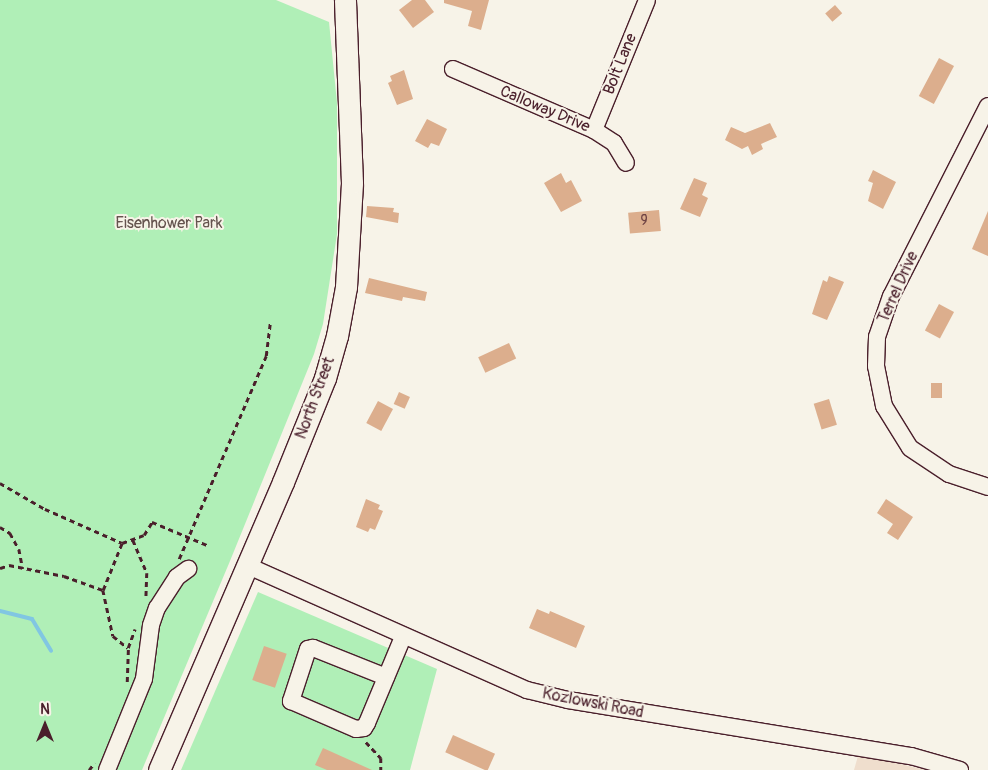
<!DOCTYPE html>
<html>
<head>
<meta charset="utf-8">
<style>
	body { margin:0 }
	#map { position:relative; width:988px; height:770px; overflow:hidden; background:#f7f3e8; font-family:Pangolin,sans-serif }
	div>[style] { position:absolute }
	.built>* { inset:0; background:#efdecd }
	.green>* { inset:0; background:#b0efb7 }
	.stream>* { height:4px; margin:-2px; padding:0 2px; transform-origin:2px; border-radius:2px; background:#81c6e2 }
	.building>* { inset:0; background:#dcae8d; transform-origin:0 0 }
	.path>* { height:2.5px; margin-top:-1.25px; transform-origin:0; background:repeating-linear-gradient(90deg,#4a1f2b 0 5px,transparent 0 9px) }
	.roads { filter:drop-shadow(1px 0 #4a1f2b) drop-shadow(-1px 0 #4a1f2b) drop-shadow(0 1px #4a1f2b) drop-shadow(0 -1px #4a1f2b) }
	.minor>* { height:16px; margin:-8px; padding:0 8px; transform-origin:8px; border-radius:8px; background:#f7f3e8 }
	.major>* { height:21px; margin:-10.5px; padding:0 10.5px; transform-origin:10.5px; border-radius:10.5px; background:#f7f3e8 }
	span { translate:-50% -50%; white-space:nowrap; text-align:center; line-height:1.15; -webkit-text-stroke:4px #f7f3e8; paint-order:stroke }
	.number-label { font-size:14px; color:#6e4344 }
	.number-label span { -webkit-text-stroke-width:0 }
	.street-label { font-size:16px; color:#4a1f2b }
	.park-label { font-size:16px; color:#64534e }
	.north { position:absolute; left:20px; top:700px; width:50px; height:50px; -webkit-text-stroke:4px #f7f3e8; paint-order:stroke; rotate:0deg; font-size:14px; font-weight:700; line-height:20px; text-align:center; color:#4a1f2b }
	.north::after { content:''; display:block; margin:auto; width:18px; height:22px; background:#4a1f2b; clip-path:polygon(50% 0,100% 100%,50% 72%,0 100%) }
</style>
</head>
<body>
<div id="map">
	<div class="built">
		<i style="clip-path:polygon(858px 756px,891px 762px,927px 770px,854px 770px)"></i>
	</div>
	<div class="green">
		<i style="clip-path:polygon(0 0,276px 0,329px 22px,337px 103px,337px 234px,323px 324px,314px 354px,230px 561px,142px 770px,0 770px)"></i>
		<i style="clip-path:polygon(258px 592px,437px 669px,410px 770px,181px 770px)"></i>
	</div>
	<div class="stream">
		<i style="left:0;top:611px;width:33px;rotate:14deg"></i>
		<i style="left:32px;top:619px;width:37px;rotate:59deg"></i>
	</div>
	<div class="building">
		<i style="clip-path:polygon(412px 0,425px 0,434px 12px,413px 28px,399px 10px)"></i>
		<i style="clip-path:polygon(444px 0,489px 0,481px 30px,468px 26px,472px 11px,444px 3px)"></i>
		<i style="left:835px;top:5px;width:11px;height:13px;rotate:49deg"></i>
		<i style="left:939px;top:58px;width:17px;height:43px;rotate:28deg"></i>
		<i style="clip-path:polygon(404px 70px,413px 99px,397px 105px,388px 83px,392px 81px,390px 76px)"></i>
		<i style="clip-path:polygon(427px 119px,447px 129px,439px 146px,431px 143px,428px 148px,415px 141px)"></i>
		<i style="clip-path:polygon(770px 123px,777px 137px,761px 144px,763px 149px,752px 155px,748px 146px,742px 149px,725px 140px,731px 127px,745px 133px)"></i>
		<i style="clip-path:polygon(873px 170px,896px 182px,883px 209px,868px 201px,873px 183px,868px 181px)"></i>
		<i style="clip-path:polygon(561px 173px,566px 183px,571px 180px,582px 201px,561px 212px,544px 183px)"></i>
		<i style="clip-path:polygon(694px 178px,707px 183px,702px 195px,708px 198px,700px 217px,680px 209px)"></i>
		<i style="clip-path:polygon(367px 206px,394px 208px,393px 212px,399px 213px,398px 223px,366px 217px)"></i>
		<i style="left:659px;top:210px;width:21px;height:31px;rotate:85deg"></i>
		<i style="clip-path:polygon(988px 211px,988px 256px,972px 249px)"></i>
		<i style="clip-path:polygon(829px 276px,844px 282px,827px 320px,812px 314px,823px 280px,827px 282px)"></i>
		<i style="clip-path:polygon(369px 278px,427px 292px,425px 301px,403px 297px,402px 301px,365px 293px)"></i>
		<i style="left:939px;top:304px;width:17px;height:30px;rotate:28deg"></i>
		<i style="left:509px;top:343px;width:17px;height:34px;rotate:65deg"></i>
		<i style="left:931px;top:383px;width:11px;height:15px"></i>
		<i style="left:399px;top:392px;width:12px;height:13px;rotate:24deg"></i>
		<i style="left:829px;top:399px;width:27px;height:16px;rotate:73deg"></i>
		<i style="left:378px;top:401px;width:17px;height:25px;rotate:28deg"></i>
		<i style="clip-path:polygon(366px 499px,380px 505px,378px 509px,383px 511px,375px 530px,370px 528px,368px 532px,356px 527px)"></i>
		<i style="clip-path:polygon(886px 499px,913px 517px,898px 540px,887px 533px,893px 524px,877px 513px)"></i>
		<i style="clip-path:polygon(537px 609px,549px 614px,550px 611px,585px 626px,576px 648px,529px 628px)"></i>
		<i style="left:264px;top:646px;width:24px;height:36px;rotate:19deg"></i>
		<i style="left:453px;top:735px;width:46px;height:19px;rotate:24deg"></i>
		<i style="clip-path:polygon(323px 748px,372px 770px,327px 770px,315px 765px)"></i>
	</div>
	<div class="path">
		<i style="left:0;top:483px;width:52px;rotate:30deg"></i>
		<i style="left:45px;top:509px;width:84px;rotate:23.8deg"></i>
		<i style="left:122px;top:543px;width:23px;rotate:-20deg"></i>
		<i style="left:144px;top:535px;width:15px;rotate:-58deg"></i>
		<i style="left:152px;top:522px;width:60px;rotate:22.7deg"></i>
		<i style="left:0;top:527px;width:12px;rotate:31deg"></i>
		<i style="left:10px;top:533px;width:18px;rotate:61deg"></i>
		<i style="left:19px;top:549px;width:20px;rotate:79deg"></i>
		<i style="left:133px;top:540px;width:36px;rotate:67deg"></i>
		<i style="left:147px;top:573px;width:25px;rotate:92deg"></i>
		<i style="left:179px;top:559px;width:221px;rotate:-66.8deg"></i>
		<i style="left:266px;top:356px;width:35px;rotate:-83deg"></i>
		<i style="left:0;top:568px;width:9px;rotate:-18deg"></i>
		<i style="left:9px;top:565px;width:56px;rotate:11.3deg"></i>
		<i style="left:64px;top:576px;width:41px;rotate:19.7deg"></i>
		<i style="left:103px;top:590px;width:47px;rotate:77.7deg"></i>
		<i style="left:113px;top:636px;width:19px;rotate:39deg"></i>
		<i style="left:103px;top:590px;width:51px;rotate:-68deg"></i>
		<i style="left:127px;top:682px;width:34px;rotate:-88deg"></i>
		<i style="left:128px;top:648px;width:20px;rotate:-70deg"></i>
		<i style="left:366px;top:742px;width:22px;rotate:47deg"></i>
		<i style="left:381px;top:758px;width:12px;rotate:90deg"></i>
		<i style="left:89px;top:770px;width:9px;rotate:-54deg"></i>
	</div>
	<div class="roads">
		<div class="minor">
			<i style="left:453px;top:69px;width:154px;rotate:23.4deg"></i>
			<i style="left:594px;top:130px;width:24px;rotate:33deg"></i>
			<i style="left:614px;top:143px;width:23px;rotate:59deg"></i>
			<i style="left:988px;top:106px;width:213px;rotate:117deg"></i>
			<i style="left:891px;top:296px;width:43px;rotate:108.9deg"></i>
			<i style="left:877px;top:337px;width:29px;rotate:92deg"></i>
			<i style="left:876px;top:366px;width:41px;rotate:78.7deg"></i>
			<i style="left:884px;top:406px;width:49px;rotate:58.2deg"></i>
			<i style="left:910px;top:448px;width:47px;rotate:33.7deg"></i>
			<i style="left:949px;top:474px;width:41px;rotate:18.4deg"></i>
			<i style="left:594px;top:130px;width:140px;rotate:-67.8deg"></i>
			<i style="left:246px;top:565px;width:308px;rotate:24deg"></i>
			<i style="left:527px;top:690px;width:42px;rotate:13.7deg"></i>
			<i style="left:568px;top:700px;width:348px;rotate:9.3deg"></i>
			<i style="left:911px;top:756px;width:51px;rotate:15.9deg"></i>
			<i style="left:386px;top:677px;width:79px;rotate:-158.3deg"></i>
			<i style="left:313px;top:648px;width:5px;rotate:169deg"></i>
			<i style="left:308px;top:649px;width:55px;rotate:108.1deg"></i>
			<i style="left:291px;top:701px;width:71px;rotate:23.3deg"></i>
			<i style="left:356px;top:729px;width:8px;rotate:-7deg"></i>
			<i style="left:364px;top:728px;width:6px;rotate:-59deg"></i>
			<i style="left:367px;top:723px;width:93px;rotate:-67.3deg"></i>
			<i style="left:107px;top:770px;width:98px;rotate:-67.9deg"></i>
			<i style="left:144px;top:679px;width:54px;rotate:-82.6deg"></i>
			<i style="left:151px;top:625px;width:18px;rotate:-71deg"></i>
			<i style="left:157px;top:608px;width:37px;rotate:-57deg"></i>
			<i style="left:177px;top:577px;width:14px;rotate:-36deg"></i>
		</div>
		<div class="major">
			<i style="left:159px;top:770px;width:314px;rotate:-66.7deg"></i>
			<i style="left:283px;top:482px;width:112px;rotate:-68deg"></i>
			<i style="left:325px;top:378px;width:44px;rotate:-74.1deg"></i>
			<i style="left:337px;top:336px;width:50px;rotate:-79.6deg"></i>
			<i style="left:346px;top:287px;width:104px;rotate:-86.7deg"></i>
			<i style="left:352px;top:183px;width:183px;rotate:-92.2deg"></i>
		</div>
	</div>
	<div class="number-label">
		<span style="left:644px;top:221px">9</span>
	</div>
	<div class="street-label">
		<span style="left:620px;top:64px;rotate:-68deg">Bolt Lane</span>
		<span style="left:545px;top:109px;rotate:23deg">Calloway Drive</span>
		<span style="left:898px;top:287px;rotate:-66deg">Terrel Drive</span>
		<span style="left:315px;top:398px;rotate:-70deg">North Street</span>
		<span style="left:593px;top:703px;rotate:11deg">Kozlowski Road</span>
	</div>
	<div class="park-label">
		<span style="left:169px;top:223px">Eisenhower Park</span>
	</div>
	<div class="north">N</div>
</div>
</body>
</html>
